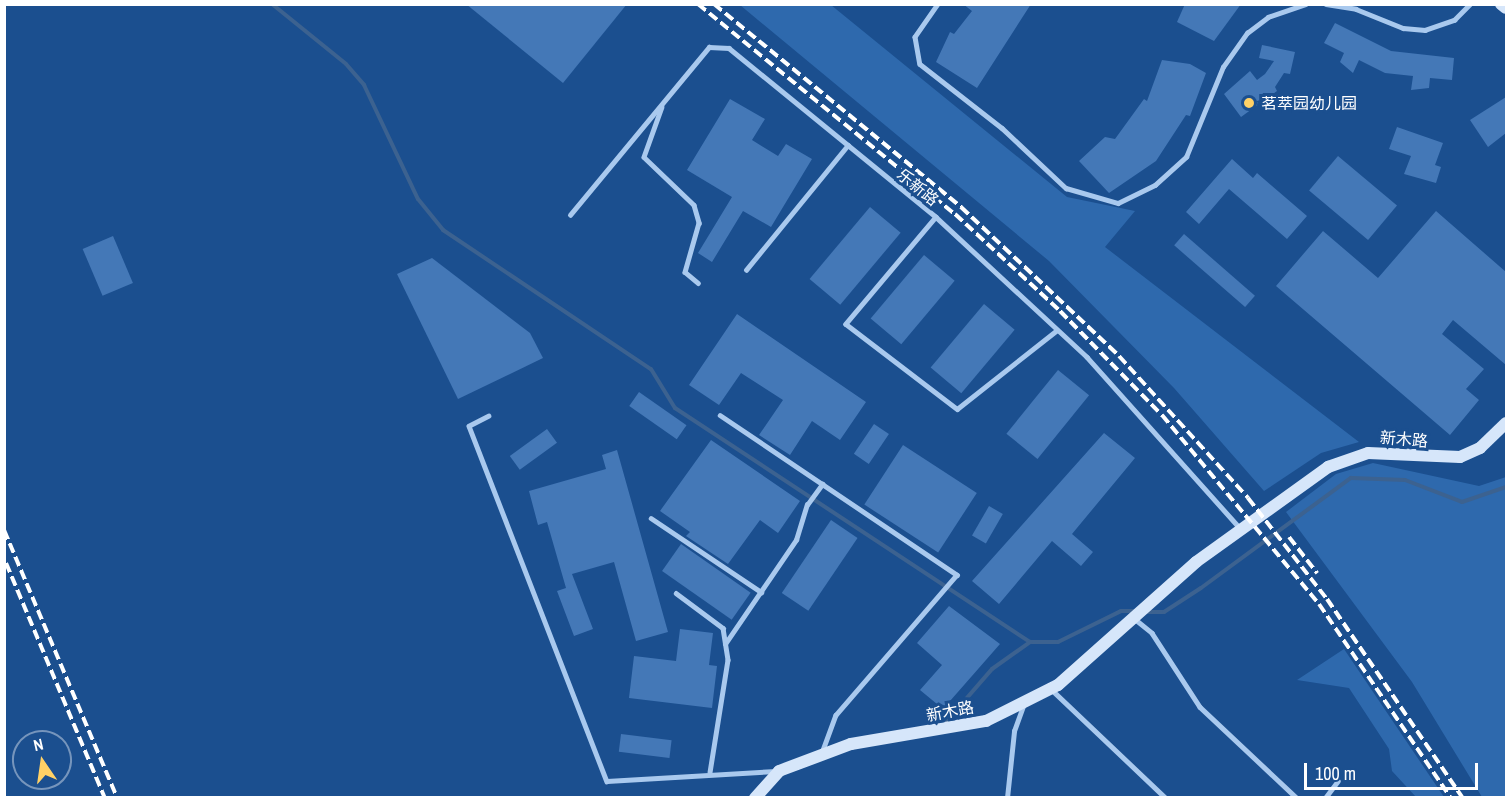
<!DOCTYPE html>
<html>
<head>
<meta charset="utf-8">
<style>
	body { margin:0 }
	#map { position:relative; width:1511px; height:802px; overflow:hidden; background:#1b4f8f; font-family:"Archivo Narrow","Noto Sans SC",sans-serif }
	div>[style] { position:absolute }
	.green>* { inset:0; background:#2e69ad }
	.stream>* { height:4px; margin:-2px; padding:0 2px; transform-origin:2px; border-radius:2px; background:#3c6290 }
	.building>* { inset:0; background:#4478b7; transform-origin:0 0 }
	.lane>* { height:4.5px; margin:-2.25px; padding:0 2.25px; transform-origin:2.25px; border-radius:2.25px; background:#a9c9ee }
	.secondary>* { height:12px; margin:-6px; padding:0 6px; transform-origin:6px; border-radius:6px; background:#d6e6fa }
	.rail>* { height:4px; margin-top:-2px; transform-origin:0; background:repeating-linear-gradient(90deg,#fff 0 10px,transparent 0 14.5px) }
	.dots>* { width:16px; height:16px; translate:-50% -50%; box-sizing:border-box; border:3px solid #1b4f8f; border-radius:50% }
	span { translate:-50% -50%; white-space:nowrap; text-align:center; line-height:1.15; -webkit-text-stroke:6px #1b4f8f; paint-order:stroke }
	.poi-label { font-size:16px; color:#fff }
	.left { translate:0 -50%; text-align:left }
	.street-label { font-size:16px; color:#fff }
	.frame { position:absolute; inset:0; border:6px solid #fff; pointer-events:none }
	.north { position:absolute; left:12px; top:730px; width:60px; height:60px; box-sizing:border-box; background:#1b4f8f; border:2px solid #7695bc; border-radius:50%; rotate:347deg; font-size:16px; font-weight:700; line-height:24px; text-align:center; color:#fff }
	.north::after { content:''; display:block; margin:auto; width:21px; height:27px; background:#ffd166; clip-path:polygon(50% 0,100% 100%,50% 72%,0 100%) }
	.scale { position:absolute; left:1304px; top:763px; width:174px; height:27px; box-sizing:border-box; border:3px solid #fff; border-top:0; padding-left:8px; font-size:18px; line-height:21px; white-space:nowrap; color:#fff; -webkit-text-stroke:4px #1b4f8f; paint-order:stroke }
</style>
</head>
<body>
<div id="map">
	<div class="green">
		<i style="clip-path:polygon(740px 5px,831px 5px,1067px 197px,1135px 211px,1105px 247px,1359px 442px,1321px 453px,1264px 491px,1174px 388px,1049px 261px)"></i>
		<i style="clip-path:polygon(1373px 463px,1479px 486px,1506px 477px,1506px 797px,1482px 797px,1412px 682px,1286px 512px,1336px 474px)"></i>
		<i style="clip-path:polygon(1344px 649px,1444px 797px,1416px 797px,1392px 771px,1389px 749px,1349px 688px,1297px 680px)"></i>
	</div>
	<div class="stream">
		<i style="left:272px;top:4px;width:95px;rotate:39deg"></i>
		<i style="left:346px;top:64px;width:28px;rotate:49deg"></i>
		<i style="left:364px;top:85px;width:126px;rotate:64.7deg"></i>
		<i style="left:418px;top:199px;width:40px;rotate:51deg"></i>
		<i style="left:443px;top:230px;width:250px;rotate:33.8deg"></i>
		<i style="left:651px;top:369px;width:46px;rotate:58.4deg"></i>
		<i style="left:675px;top:408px;width:425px;rotate:33.4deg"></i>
		<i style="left:1030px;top:642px;width:28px"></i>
		<i style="left:1058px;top:642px;width:70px;rotate:-26.2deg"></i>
		<i style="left:1121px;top:611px;width:15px"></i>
		<i style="left:1147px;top:612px;width:17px"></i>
		<i style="left:1164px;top:612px;width:44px;rotate:-33deg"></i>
		<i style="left:1201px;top:588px;width:186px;rotate:-36.3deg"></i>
		<i style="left:1351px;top:478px;width:54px;rotate:2.1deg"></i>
		<i style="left:1405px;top:480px;width:61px;rotate:21.1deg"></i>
		<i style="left:1462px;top:502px;width:46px;rotate:-18.8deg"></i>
		<i style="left:946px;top:722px;width:70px;rotate:-49deg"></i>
		<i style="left:992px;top:669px;width:47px;rotate:-35.4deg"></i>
	</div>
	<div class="building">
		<i style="clip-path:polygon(466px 4px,627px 4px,563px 83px)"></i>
		<i style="clip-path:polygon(963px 4px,1031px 4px,977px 88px,936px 62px,950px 32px,954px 34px,972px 11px)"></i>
		<i style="clip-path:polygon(1185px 4px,1241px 4px,1214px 41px,1177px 22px)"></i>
		<i style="clip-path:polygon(1335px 23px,1391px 51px,1454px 58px,1452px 80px,1430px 78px,1429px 88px,1411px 90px,1413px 76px,1385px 73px,1359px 60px,1353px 73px,1340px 62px,1344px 53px,1324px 43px)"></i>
		<i style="clip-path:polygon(1262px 45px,1295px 52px,1290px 74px,1284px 73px,1275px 87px,1277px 91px,1241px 117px,1224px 94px,1250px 71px,1257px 80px,1265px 74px,1274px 61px,1259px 58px)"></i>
		<i style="clip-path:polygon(1162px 60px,1190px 64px,1206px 73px,1190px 116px,1186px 115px,1156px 161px,1109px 193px,1079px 161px,1105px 137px,1115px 139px,1144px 99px,1147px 101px)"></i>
		<i style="clip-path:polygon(1506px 97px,1506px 133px,1488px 147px,1470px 120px)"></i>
		<i style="clip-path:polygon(730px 99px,765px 119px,752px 140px,778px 156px,786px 144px,812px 159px,771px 227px,743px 211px,712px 262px,698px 253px,732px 197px,687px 170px)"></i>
		<i style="clip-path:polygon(1397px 127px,1443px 143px,1435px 165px,1441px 167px,1436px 183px,1404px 174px,1411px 156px,1389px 149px)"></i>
		<i style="left:1338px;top:156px;width:77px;height:45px;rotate:40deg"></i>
		<i style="clip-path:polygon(1232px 159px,1253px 178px,1257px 173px,1307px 216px,1287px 239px,1229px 189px,1199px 224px,1186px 212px)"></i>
		<i style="left:870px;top:207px;width:40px;height:94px;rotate:40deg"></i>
		<i style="clip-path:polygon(1436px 211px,1506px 272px,1506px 365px,1453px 320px,1442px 334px,1484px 369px,1466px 389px,1479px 400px,1450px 435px,1276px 286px,1323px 231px,1378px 278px)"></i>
		<i style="left:1184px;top:234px;width:94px;height:15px;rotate:41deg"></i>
		<i style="left:113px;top:236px;width:51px;height:33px;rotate:67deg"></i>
		<i style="left:924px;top:255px;width:40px;height:83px;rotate:40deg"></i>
		<i style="clip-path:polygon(432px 258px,530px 333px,543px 358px,458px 399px,397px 274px)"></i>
		<i style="left:984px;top:304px;width:40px;height:83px;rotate:40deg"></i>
		<i style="clip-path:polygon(737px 314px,866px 402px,840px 440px,812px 421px,790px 455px,759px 435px,783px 400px,741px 373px,719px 405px,689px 385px)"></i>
		<i style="left:1058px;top:370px;width:40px;height:82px;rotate:39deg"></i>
		<i style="left:639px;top:392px;width:58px;height:17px;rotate:35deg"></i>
		<i style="left:874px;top:424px;width:18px;height:36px;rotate:34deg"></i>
		<i style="left:547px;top:429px;width:17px;height:46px;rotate:54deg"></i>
		<i style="clip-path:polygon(1104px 433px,1135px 458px,1072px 534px,1093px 552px,1081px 566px,1052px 541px,999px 604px,972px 581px)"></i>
		<i style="clip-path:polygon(711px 440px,800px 501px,778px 533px,760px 520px,728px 564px,686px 536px,690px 532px,660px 511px)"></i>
		<i style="left:903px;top:445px;width:88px;height:71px;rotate:33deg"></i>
		<i style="clip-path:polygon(617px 450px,668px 632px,636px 641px,614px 562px,572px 574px,593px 629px,574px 636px,557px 591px,566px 588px,547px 522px,538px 525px,529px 491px,606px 469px,602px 455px)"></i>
		<i style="left:989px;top:506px;width:16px;height:34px;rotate:30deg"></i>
		<i style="left:831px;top:520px;width:32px;height:88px;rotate:34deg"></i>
		<i style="left:681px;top:544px;width:85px;height:33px;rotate:35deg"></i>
		<i style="clip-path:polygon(949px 606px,1000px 644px,943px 709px,920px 690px,942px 665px,917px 643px)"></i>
		<i style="clip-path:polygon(680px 629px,713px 633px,709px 665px,717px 666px,712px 708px,629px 698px,634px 656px,676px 661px)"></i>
		<i style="left:621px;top:734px;width:51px;height:18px;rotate:7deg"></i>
	</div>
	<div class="lane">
		<i style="left:938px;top:4px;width:40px;rotate:124.9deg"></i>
		<i style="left:915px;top:37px;width:27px;rotate:80deg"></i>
		<i style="left:920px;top:64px;width:104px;rotate:38deg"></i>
		<i style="left:1002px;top:128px;width:88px;rotate:43.2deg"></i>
		<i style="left:1066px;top:188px;width:54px;rotate:16.1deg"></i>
		<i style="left:1118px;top:203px;width:41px;rotate:-25.9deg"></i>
		<i style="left:1155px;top:185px;width:42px;rotate:-42.1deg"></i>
		<i style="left:1186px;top:157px;width:97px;rotate:-67.7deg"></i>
		<i style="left:1223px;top:67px;width:42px;rotate:-54.8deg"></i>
		<i style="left:1247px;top:33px;width:26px;rotate:-37deg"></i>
		<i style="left:1268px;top:17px;width:39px;rotate:-19deg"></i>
		<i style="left:1326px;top:4px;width:30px;rotate:9deg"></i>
		<i style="left:1356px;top:9px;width:51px;rotate:22deg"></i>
		<i style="left:1403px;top:28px;width:22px;rotate:5deg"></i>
		<i style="left:1425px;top:30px;width:31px;rotate:-19deg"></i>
		<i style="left:1454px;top:20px;width:23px;rotate:-45deg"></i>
		<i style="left:662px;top:107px;width:53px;rotate:109.8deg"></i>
		<i style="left:644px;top:157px;width:69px;rotate:43.8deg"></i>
		<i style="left:694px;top:205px;width:19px;rotate:74deg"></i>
		<i style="left:699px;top:223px;width:51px;rotate:105.9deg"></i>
		<i style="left:685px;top:272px;width:17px;rotate:40deg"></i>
		<i style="left:570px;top:215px;width:218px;rotate:-50.4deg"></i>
		<i style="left:709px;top:47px;width:20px;rotate:3deg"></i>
		<i style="left:729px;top:48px;width:267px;rotate:39.2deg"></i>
		<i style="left:936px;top:217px;width:206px;rotate:42.8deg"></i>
		<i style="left:1087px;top:357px;width:231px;rotate:48.2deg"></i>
		<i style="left:936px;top:217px;width:140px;rotate:130.1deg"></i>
		<i style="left:846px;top:324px;width:140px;rotate:37.4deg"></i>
		<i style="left:957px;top:409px;width:127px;rotate:-38.3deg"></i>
		<i style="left:746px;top:270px;width:161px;rotate:-50.8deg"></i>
		<i style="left:720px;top:415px;width:286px;rotate:34deg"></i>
		<i style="left:957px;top:575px;width:185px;rotate:130.8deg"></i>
		<i style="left:836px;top:715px;width:40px;rotate:110.2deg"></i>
		<i style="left:489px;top:416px;width:22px;rotate:153deg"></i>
		<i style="left:469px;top:426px;width:381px;rotate:68.8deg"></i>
		<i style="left:607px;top:781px;width:169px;rotate:-3.4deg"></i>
		<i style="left:651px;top:518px;width:133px;rotate:33.9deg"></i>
		<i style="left:676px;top:593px;width:59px;rotate:36.7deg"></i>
		<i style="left:723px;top:628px;width:32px;rotate:81deg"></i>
		<i style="left:728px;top:660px;width:113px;rotate:99.1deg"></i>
		<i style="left:1135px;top:619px;width:22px;rotate:39deg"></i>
		<i style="left:1152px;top:633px;width:88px;rotate:57deg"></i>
		<i style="left:1200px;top:707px;width:133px;rotate:43.2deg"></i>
		<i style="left:725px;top:644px;width:126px;rotate:-55.7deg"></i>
		<i style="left:796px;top:540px;width:37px;rotate:-73deg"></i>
		<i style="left:807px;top:505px;width:26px;rotate:-54deg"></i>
		<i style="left:1052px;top:690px;width:157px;rotate:43.5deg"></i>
		<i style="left:1007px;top:798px;width:67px;rotate:-84deg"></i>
		<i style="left:1014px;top:731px;width:27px;rotate:-70deg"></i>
		<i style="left:1325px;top:798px;width:21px;rotate:-53deg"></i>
	</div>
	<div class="secondary">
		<i style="left:1501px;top:4px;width:6px;rotate:39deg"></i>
		<i style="left:755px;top:798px;width:36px;rotate:-48deg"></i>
		<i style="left:779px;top:771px;width:77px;rotate:-20.6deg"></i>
		<i style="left:851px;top:744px;width:137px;rotate:-9.7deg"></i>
		<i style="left:986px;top:721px;width:80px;rotate:-26.6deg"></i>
		<i style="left:1058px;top:685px;width:185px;rotate:-41.7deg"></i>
		<i style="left:1196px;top:562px;width:163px;rotate:-35.7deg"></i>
		<i style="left:1328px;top:467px;width:42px;rotate:-19.3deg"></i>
		<i style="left:1368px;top:453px;width:92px;rotate:2.5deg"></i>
		<i style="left:1460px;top:457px;width:22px;rotate:-24deg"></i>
		<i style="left:1480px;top:448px;width:36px;rotate:-44deg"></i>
	</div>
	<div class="rail">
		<i style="left:698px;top:4px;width:332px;rotate:39.3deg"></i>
		<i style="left:955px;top:214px;width:143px;rotate:42.7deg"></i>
		<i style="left:1060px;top:311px;width:146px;rotate:45.6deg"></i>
		<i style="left:1162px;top:415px;width:246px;rotate:50.3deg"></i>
		<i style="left:1319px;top:604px;width:235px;rotate:55.8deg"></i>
		<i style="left:714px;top:4px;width:320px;rotate:39.4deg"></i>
		<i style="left:961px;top:207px;width:217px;rotate:43.3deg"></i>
		<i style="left:1119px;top:356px;width:192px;rotate:47.7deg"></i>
		<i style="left:1248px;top:498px;width:128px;rotate:52deg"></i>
		<i style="left:1327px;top:599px;width:241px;rotate:55.7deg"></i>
		<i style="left:4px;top:530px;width:291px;rotate:67.1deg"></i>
		<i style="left:1289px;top:537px;width:46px;rotate:52.1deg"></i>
		<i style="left:6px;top:563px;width:255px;rotate:67.2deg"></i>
	</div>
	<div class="dots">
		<i style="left:1249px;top:103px;background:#ffd166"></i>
	</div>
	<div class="poi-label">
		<span class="left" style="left:1261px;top:103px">茗萃园幼儿园</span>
	</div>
	<div class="street-label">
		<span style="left:918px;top:187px;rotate:39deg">乐新路</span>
		<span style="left:1404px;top:439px;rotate:5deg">新木路</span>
		<span style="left:950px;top:711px;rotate:-11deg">新木路</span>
	</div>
	<div class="frame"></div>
	<div class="north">N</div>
	<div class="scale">100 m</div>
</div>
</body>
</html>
